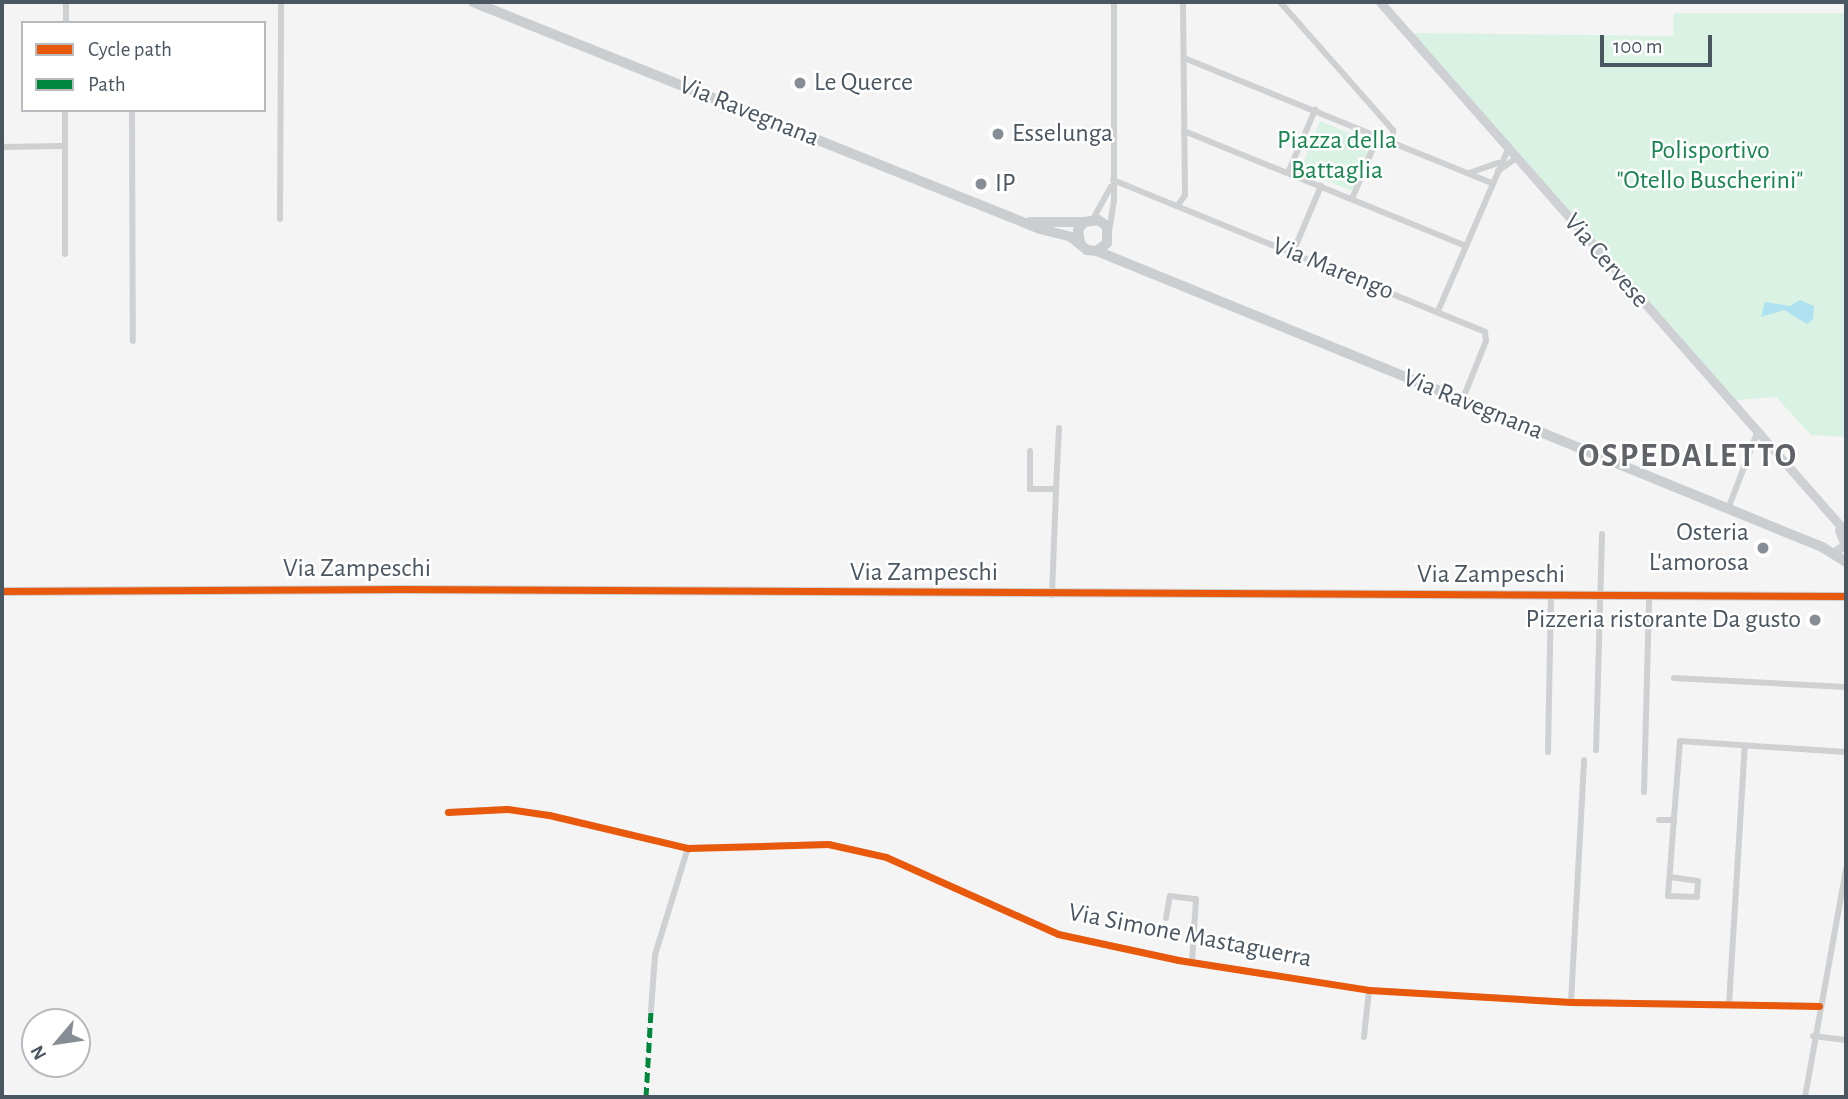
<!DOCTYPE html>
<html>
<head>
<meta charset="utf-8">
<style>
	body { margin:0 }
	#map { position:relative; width:1848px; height:1099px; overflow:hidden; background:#f4f4f4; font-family:"Alegreya Sans",sans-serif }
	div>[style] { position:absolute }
	.green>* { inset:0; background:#d9f2e3; transform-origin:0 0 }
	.water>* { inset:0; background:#aee2f0 }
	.street>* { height:6px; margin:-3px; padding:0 3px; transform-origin:3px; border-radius:3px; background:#ced0d2 }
	.secondary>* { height:9px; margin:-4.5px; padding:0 4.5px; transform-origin:4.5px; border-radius:4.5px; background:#ced0d4 }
	.primary>* { height:10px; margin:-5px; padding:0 5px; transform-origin:5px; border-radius:5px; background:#caced1 }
	.quiet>* { height:5px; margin-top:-2.5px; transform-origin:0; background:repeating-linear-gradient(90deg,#00873e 0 10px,transparent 0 15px) }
	.cycleway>* { height:7px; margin:-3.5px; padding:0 3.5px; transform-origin:3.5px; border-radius:3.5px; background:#e8590c }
	.dots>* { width:19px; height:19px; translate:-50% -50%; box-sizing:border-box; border:4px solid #fff; border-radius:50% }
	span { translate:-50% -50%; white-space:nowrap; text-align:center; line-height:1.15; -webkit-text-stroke:5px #fff; paint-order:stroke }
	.poi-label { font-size:26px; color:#4a5661 }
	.left { translate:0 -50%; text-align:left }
	.right { translate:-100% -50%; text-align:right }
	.street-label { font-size:26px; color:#4a5661 }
	.park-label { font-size:26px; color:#17864f }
	.district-label { font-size:33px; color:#5f6368; font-weight:700; letter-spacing:2px }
	.frame { position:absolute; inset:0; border:4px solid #4a5661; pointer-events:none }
	.legend { position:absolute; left:21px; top:21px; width:245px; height:91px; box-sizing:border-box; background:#fff; border:2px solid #b7bbc0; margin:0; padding:9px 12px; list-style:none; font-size:21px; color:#4a5661 }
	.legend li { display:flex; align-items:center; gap:14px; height:35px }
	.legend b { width:35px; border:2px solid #b7bbc0 }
	.north { position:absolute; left:21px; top:1008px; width:70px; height:70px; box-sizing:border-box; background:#fff; border:2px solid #b7bbc0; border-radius:50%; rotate:241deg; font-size:19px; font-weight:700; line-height:28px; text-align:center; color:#4a5661 }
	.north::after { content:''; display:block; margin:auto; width:24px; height:32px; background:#868d94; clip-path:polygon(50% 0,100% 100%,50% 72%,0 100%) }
	.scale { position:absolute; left:1600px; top:35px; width:112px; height:32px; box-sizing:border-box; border:4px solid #4a5661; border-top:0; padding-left:9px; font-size:21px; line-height:24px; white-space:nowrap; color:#4a5661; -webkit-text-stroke:5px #fff; paint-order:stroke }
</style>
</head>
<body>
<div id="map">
	<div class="green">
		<i style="clip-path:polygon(1674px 13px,1846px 13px,1846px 437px,1811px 435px,1776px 397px,1735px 400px,1412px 33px,1673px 36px)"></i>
		<i style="left:1320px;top:121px;width:58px;height:53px;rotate:22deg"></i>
	</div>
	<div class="water">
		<i style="clip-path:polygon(1800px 300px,1814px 306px,1813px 319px,1807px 324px,1784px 310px,1761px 317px,1765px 302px,1790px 306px)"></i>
	</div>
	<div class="street">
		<i style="left:1280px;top:2px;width:171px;rotate:48.6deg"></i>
		<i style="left:1393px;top:130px;width:12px;rotate:90deg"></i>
		<i style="left:66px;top:23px;width:21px;rotate:-90deg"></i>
		<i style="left:1184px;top:58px;width:332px;rotate:22.1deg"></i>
		<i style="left:65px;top:110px;width:144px;rotate:90deg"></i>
		<i style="left:132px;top:110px;width:231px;rotate:89.8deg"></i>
		<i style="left:1184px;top:131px;width:305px;rotate:22.2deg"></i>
		<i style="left:2px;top:147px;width:62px;rotate:-0.9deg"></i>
		<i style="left:1498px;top:171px;width:22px;rotate:-36deg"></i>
		<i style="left:1288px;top:173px;width:69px;rotate:-66.8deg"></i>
		<i style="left:1469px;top:173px;width:31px;rotate:-19deg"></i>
		<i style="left:1113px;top:180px;width:402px;rotate:22.2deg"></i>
		<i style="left:1485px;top:332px;width:9px;rotate:84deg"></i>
		<i style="left:1486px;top:341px;width:65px;rotate:111.8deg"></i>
		<i style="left:1352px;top:199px;width:68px;rotate:-67.6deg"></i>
		<i style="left:1178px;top:205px;width:12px;rotate:-55deg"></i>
		<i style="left:1185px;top:195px;width:193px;rotate:-90.6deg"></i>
		<i style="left:280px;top:219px;width:217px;rotate:-89.7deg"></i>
		<i style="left:1093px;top:219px;width:37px;rotate:-61deg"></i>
		<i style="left:1109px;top:232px;width:32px;rotate:-81deg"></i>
		<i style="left:1114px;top:200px;width:198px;rotate:-90deg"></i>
		<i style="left:1293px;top:252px;width:72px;rotate:-67deg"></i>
		<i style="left:1438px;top:311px;width:176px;rotate:-66.6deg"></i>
		<i style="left:1030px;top:451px;width:38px;rotate:90deg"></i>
		<i style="left:1030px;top:489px;width:26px"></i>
		<i style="left:1056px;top:489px;width:61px;rotate:-87.2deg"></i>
		<i style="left:1728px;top:509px;width:81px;rotate:-69.1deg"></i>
		<i style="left:1052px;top:595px;width:106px;rotate:-87.8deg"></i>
		<i style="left:1674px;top:678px;width:172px;rotate:3deg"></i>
		<i style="left:1596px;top:750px;width:216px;rotate:-88.4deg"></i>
		<i style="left:1548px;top:752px;width:156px;rotate:-88.9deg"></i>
		<i style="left:1644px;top:792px;width:195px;rotate:-88.5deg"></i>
		<i style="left:448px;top:812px;width:59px;rotate:-2.9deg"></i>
		<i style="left:507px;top:809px;width:42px;rotate:8.1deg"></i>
		<i style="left:549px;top:815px;width:143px;rotate:13.4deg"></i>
		<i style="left:688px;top:848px;width:140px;rotate:-1.6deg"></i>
		<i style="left:828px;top:844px;width:59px;rotate:12.6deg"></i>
		<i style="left:886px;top:857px;width:188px;rotate:24.1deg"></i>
		<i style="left:1058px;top:934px;width:123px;rotate:12.2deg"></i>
		<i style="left:1178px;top:960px;width:193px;rotate:8.9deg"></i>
		<i style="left:1369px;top:990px;width:202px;rotate:3.4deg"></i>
		<i style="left:1571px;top:1002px;width:248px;rotate:0.9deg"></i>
		<i style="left:1659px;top:820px;width:15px"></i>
		<i style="left:1670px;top:877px;width:28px;rotate:8deg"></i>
		<i style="left:1698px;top:881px;width:16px;rotate:94deg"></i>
		<i style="left:1697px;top:897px;width:29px;rotate:-178deg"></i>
		<i style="left:1668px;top:896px;width:155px;rotate:-85.6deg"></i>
		<i style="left:1680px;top:741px;width:166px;rotate:3.8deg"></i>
		<i style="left:1166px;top:918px;width:22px;rotate:-80deg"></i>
		<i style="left:1170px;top:896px;width:26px;rotate:7deg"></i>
		<i style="left:1196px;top:899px;width:64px;rotate:93.6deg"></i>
		<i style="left:1571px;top:1002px;width:242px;rotate:-86.9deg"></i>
		<i style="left:1729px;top:1004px;width:258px;rotate:-86.5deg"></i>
		<i style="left:651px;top:1010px;width:55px;rotate:-85.8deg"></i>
		<i style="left:655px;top:955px;width:112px;rotate:-72.9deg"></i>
		<i style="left:1813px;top:1036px;width:33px;rotate:7deg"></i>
		<i style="left:1364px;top:1037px;width:47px;rotate:-83.9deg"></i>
		<i style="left:1805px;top:1097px;width:231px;rotate:-79.8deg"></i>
	</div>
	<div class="secondary">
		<i style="left:1380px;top:2px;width:706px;rotate:48.68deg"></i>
		<i style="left:1837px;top:550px;width:9px;rotate:-32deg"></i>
		<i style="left:1845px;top:545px;width:16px;rotate:-112deg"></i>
		<i style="left:2px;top:591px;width:400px;rotate:-0.3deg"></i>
		<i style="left:402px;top:589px;width:1444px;rotate:0.28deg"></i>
	</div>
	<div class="primary">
		<i style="left:473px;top:2px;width:611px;rotate:21.82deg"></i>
		<i style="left:1040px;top:229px;width:32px;rotate:14deg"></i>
		<i style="left:1071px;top:237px;width:21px;rotate:39deg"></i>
		<i style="left:1087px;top:250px;width:10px;rotate:6deg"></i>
		<i style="left:1097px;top:251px;width:13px;rotate:-39deg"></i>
		<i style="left:1107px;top:243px;width:17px;rotate:-90deg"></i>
		<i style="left:1107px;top:226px;width:11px;rotate:-146deg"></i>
		<i style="left:1098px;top:220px;width:14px;rotate:172deg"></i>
		<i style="left:1084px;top:222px;width:10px;rotate:127deg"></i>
		<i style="left:1078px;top:230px;width:13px;rotate:81deg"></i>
		<i style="left:1030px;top:222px;width:54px"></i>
		<i style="left:1097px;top:251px;width:783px;rotate:22.21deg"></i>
		<i style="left:1822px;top:547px;width:28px;rotate:32deg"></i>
	</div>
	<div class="quiet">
		<i style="left:646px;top:1097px;width:87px;rotate:-86.7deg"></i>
	</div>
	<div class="cycleway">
		<i style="left:2px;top:591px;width:400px;rotate:-0.3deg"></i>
		<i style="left:402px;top:589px;width:1444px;rotate:0.28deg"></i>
		<i style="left:448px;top:812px;width:59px;rotate:-2.9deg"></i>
		<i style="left:507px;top:809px;width:42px;rotate:8.1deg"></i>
		<i style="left:549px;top:815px;width:143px;rotate:13.4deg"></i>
		<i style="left:688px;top:848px;width:140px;rotate:-1.6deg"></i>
		<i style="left:828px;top:844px;width:59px;rotate:12.6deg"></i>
		<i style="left:886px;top:857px;width:188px;rotate:24.1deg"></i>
		<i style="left:1058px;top:934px;width:123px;rotate:12.2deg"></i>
		<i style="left:1178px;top:960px;width:193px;rotate:8.9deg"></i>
		<i style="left:1369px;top:990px;width:202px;rotate:3.4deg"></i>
		<i style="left:1571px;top:1002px;width:248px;rotate:0.9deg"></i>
	</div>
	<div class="dots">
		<i style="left:800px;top:83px;background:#868d94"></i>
		<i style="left:998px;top:134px;background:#868d94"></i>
		<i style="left:981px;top:184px;background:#868d94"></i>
		<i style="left:1763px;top:548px;background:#868d94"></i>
		<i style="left:1815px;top:620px;background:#868d94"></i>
	</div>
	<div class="poi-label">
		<span class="left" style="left:814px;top:83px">Le Querce</span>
		<span class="left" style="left:1012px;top:134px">Esselunga</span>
		<span class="left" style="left:995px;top:184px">IP</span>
		<span class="right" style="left:1749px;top:548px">Osteria<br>L'amorosa</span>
		<span class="right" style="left:1801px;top:620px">Pizzeria ristorante Da gusto</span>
	</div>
	<div class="street-label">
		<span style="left:749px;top:112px;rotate:22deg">Via Ravegnana</span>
		<span style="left:1606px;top:261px;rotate:49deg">Via Cervese</span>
		<span style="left:1333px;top:269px;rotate:22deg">Via Marengo</span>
		<span style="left:1473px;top:405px;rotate:22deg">Via Ravegnana</span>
		<span style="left:357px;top:569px">Via Zampeschi</span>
		<span style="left:924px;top:573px">Via Zampeschi</span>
		<span style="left:1491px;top:575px">Via Zampeschi</span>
		<span style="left:1190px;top:936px;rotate:11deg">Via Simone Mastaguerra</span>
	</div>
	<div class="park-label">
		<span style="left:1337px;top:156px">Piazza della<br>Battaglia</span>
		<span style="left:1710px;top:166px">Polisportivo<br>"Otello Buscherini"</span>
	</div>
	<div class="district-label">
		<span style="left:1688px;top:457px">OSPEDALETTO</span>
	</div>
	<div class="frame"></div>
	<ul class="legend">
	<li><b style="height:9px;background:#e8590c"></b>Cycle path</li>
	<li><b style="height:9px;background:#00873e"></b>Path</li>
	</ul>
	<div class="north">N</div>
	<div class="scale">100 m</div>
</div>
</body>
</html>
